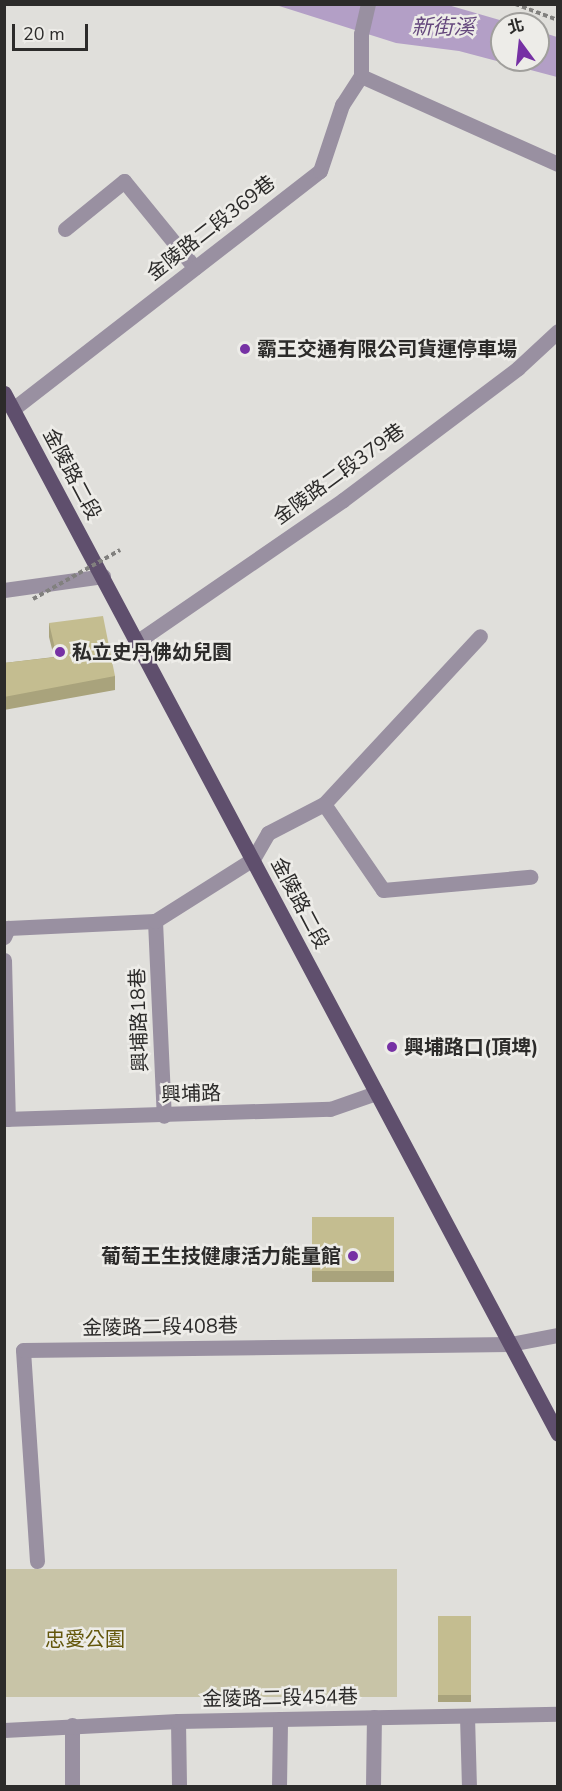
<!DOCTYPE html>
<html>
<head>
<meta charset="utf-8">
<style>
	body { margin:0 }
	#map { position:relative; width:562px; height:1791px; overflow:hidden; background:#e0dfdb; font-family:"Nunito Sans","Noto Sans TC",sans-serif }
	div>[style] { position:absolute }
	.green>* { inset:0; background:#c8c4a7; transform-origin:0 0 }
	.water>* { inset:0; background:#b39fc6 }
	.path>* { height:4px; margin-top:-2px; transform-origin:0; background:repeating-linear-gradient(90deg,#81807e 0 4.5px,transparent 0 7.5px) }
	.minor>* { height:15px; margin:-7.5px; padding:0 7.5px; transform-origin:7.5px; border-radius:7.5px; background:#9990a1 }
	.major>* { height:15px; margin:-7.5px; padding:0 7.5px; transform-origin:7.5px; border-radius:7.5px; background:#5f4f6d }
	.path-bridge>* { height:4px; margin-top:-2px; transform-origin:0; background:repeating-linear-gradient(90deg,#81807e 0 4.5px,transparent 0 7.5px) }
	.wall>* { inset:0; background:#a9a37c; transform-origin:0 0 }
	.building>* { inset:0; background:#c4bd90; transform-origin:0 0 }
	.dots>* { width:16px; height:16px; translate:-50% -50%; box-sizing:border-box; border:3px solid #edece8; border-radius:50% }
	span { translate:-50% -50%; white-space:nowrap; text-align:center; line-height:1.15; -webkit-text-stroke:5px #edece8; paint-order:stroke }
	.street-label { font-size:20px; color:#2c2b2a }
	.poi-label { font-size:20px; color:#2c2b2a; font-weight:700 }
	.left { translate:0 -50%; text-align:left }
	.right { translate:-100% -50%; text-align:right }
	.park-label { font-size:20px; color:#64570c }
	.water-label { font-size:21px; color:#65487d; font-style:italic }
	.frame { position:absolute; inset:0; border:6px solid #2c2b2a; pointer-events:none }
	.north { position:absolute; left:490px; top:12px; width:60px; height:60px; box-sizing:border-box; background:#edece8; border:2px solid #a09f9c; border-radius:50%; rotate:345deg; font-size:16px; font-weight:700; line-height:24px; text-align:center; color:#2c2b2a }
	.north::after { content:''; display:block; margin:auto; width:21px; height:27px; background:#7631a4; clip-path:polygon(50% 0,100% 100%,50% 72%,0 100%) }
	.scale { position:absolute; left:12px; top:24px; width:76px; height:27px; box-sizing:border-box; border:3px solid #2c2b2a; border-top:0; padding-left:8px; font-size:18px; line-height:21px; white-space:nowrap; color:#2c2b2a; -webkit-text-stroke:4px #edece8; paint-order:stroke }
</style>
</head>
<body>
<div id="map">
	<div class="green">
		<i style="left:397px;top:1569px;width:128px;height:392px;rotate:90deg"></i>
	</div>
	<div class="water">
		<i style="clip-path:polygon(276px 5px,448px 5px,513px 24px,502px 24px,502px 60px,538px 60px,538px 31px,557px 37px,557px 77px,459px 51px,396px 43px)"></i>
	</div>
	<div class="path">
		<i style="left:515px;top:4px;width:46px;rotate:20.4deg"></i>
	</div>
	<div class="minor">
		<i style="left:361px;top:76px;width:216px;rotate:24.1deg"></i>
		<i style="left:65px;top:229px;width:76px;rotate:-39.1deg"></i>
		<i style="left:124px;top:181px;width:112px;rotate:50.8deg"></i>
		<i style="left:13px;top:409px;width:388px;rotate:-37.8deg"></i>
		<i style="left:320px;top:171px;width:70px;rotate:-71.6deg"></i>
		<i style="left:342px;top:105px;width:35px;rotate:-57deg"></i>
		<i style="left:361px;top:76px;width:42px;rotate:-90deg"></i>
		<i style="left:361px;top:34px;width:31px;rotate:-77deg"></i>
		<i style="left:4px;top:590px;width:100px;rotate:-8deg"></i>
		<i style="left:138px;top:641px;width:249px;rotate:-34.5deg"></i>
		<i style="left:343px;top:500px;width:219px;rotate:-37deg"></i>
		<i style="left:518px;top:368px;width:54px;rotate:-42.8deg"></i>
		<i style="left:324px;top:804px;width:229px;rotate:-47.1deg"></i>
		<i style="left:155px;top:921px;width:195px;rotate:87.4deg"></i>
		<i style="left:4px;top:937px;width:10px;rotate:-66deg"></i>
		<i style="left:8px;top:928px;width:147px;rotate:-2.7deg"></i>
		<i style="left:155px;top:921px;width:116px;rotate:-32.3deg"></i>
		<i style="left:253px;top:859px;width:30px;rotate:-60deg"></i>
		<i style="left:268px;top:833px;width:63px;rotate:-27.4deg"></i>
		<i style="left:324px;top:804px;width:104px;rotate:55.5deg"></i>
		<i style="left:383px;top:890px;width:148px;rotate:-5.1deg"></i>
		<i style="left:4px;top:960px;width:159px;rotate:88.6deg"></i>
		<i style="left:4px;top:1119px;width:326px;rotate:-1.8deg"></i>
		<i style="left:330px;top:1109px;width:49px;rotate:-19.2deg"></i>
		<i style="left:37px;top:1561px;width:211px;rotate:-93.8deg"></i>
		<i style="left:23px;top:1350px;width:487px;rotate:-0.7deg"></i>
		<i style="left:510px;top:1344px;width:49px;rotate:-10.6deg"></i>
		<i style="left:467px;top:1716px;width:70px;rotate:88.4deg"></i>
		<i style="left:178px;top:1721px;width:65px;rotate:89.1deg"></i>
		<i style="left:72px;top:1725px;width:61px;rotate:90deg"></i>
		<i style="left:4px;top:1730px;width:174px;rotate:-3deg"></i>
		<i style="left:178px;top:1721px;width:380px;rotate:-1.1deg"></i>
		<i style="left:279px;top:1786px;width:67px;rotate:-89.1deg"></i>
		<i style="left:373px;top:1786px;width:69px;rotate:-89.2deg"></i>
	</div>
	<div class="major">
		<i style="left:4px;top:393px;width:1179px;rotate:61.98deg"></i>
	</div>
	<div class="path-bridge">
		<i style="left:33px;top:599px;width:100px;rotate:-29.4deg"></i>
	</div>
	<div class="wall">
		<i style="clip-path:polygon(49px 623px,115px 676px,115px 690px,4px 710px,4px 663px,54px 657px,49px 637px)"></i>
		<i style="left:394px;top:1217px;width:65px;height:82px;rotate:90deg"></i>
		<i style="left:438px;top:1616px;width:33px;height:86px"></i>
	</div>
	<div class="building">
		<i style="clip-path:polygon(103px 616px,115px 676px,4px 697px,4px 663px,57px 657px,49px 623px)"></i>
		<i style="left:394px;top:1217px;width:54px;height:82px;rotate:90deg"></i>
		<i style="left:438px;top:1616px;width:33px;height:79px"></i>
	</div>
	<div class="dots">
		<i style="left:245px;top:349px;background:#7631a4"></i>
		<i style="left:60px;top:652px;background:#7631a4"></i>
		<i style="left:392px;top:1047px;background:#7631a4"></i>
		<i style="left:353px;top:1256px;background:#7631a4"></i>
	</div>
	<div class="street-label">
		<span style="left:211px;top:228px;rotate:-38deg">金陵路二段369巷</span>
		<span style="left:72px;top:474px;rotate:62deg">金陵路二段</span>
		<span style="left:339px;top:474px;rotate:-36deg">金陵路二段379巷</span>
		<span style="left:300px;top:903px;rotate:62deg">金陵路二段</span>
		<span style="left:139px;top:1020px;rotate:-92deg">興埔路18巷</span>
		<span style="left:191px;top:1094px;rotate:-2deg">興埔路</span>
		<span style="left:160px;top:1327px;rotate:-1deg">金陵路二段408巷</span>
		<span style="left:280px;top:1698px;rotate:-1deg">金陵路二段454巷</span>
	</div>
	<div class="poi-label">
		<span class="left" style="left:257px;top:349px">霸王交通有限公司貨運停車場</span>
		<span class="left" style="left:72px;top:652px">私立史丹佛幼兒園</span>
		<span class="left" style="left:404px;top:1047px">興埔路口(頂埤)</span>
		<span class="right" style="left:341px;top:1256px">葡萄王生技健康活力能量館</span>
	</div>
	<div class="park-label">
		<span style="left:85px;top:1639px">忠愛公園</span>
	</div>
	<div class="water-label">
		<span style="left:443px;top:27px">新街溪</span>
	</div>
	<div class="frame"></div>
	<div class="north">北</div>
	<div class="scale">20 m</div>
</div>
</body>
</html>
